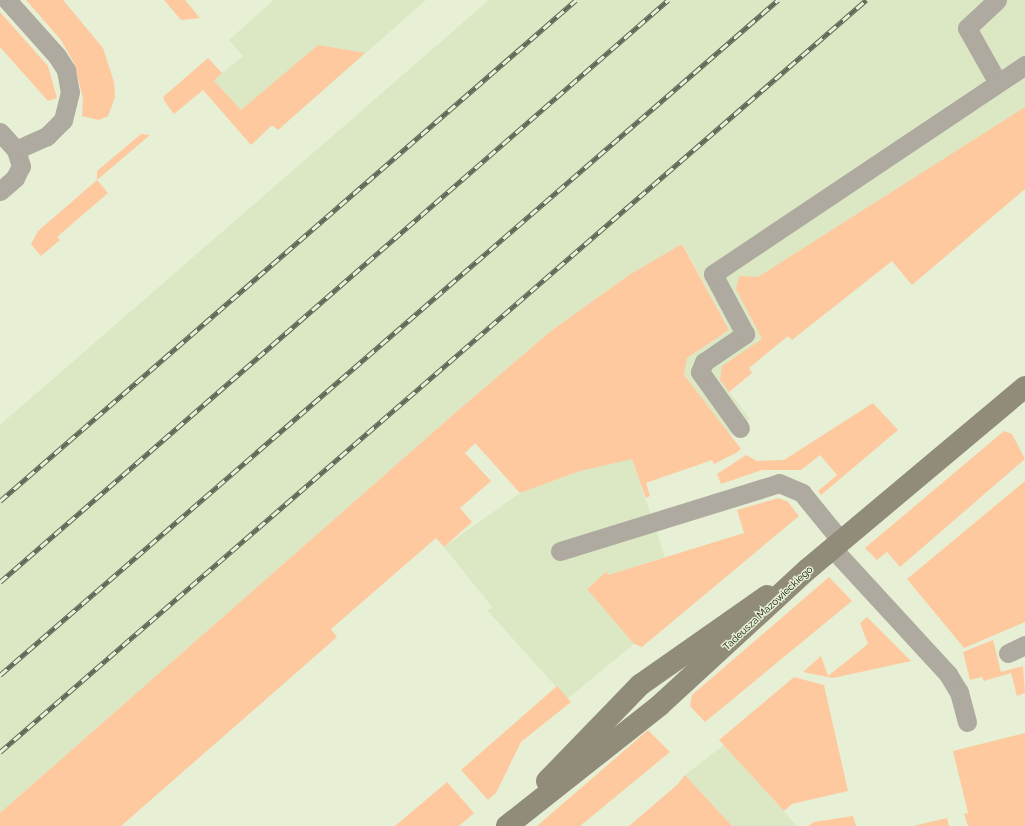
<!DOCTYPE html>
<html>
<head>
<meta charset="utf-8">
<style>
	body { margin:0 }
	#map { position:relative; width:1025px; height:826px; overflow:hidden; background:#e7f0d4; font-family:Raleway,sans-serif }
	div>[style] { position:absolute }
	.built>* { inset:0; background:#dce7c4 }
	.green>* { inset:0; background:#ffc9a0 }
	.lane>* { height:19px; margin:-9.5px; padding:0 9.5px; transform-origin:9.5px; border-radius:9.5px; background:#aeaa9f }
	.secondary>* { height:22px; margin:-11px; padding:0 11px; transform-origin:11px; border-radius:11px; background:#918b7a }
	.rail>* { height:4.5px; margin-top:-2.25px; transform-origin:0; background:repeating-linear-gradient(90deg,#e7f0d4 0 9px,#626857 0 18px); box-sizing:border-box; border-block:1px solid #626857 }
	span { translate:-50% -50%; white-space:nowrap; text-align:center; line-height:1.15; -webkit-text-stroke:3px #e7f0d4; paint-order:stroke }
	.street-label { font-size:10px; color:#0b0e05 }
</style>
</head>
<body>
<div id="map">
	<div class="built">
		<i style="clip-path:polygon(274px 0,426px 0,278px 130px,272px 125px,251px 145px,214px 80px,243px 56px,229px 40px)"></i>
		<i style="clip-path:polygon(489px 0,1025px 0,1025px 142px,750px 317px,762px 339px,720px 380px,750px 419px,730px 436px,684px 375px,687px 358px,729px 330px,683px 244px,629px 275px,551px 331px,455px 413px,0 813px,0 425px)"></i>
		<i style="clip-path:polygon(632px 458px,665px 557px,608px 575px,607px 572px,587px 588px,634px 644px,567px 699px,487px 610px,493px 608px,444px 547px,520px 493px,580px 471px)"></i>
		<i style="clip-path:polygon(724px 745px,797px 826px,732px 826px,685px 775px)"></i>
	</div>
	<div class="green">
		<i style="clip-path:polygon(26px 0,63px 0,103px 48px,114px 82px,115px 97px,108px 116px,99px 120px,82px 116px,83px 98px,74px 63px,61px 40px)"></i>
		<i style="clip-path:polygon(164px 0,185px 0,200px 18px,181px 20px)"></i>
		<i style="clip-path:polygon(0 12px,48px 66px,57px 98px,48px 101px,0 47px)"></i>
		<i style="clip-path:polygon(318px 45px,365px 53px,278px 130px,272px 125px,251px 145px,203px 90px,174px 114px,165px 102px,163px 97px,208px 58px,222px 73px,214px 81px,241px 110px)"></i>
		<i style="clip-path:polygon(1025px 107px,1025px 189px,912px 285px,892px 261px,792px 340px,788px 336px,749px 368px,752px 373px,729px 392px,720px 380px,722px 366px,762px 339px,736px 289px,739px 276px,758px 277px)"></i>
		<i style="clip-path:polygon(141px 134px,150px 135px,97px 180px,108px 193px,57px 237px,60px 240px,41px 256px,31px 244px,38px 231px,97px 180px,97px 171px)"></i>
		<i style="clip-path:polygon(682px 244px,729px 330px,687px 358px,684px 375px,741px 449px,736px 453px,714px 464px,712px 460px,646px 483px,650px 496px,646px 498px,632px 459px,580px 471px,520px 493px,475px 443px,465px 453px,491px 481px,460px 508px,472px 522px,444px 547px,436px 538px,331px 629px,337px 637px,121px 826px,0 826px,0 813px,455px 413px,551px 331px,629px 275px)"></i>
		<i style="clip-path:polygon(873px 403px,898px 430px,821px 495px,818px 491px,837px 475px,820px 455px,801px 470px,762px 470px,721px 484px,717px 474px,746px 455px,757px 461px,784px 460px)"></i>
		<i style="clip-path:polygon(1004px 431px,1012px 434px,1025px 459px,900px 567px,887px 552px,877px 560px,865px 548px)"></i>
		<i style="clip-path:polygon(1025px 481px,1025px 622px,964px 648px,907px 579px)"></i>
		<i style="clip-path:polygon(779px 498px,788px 502px,799px 516px,642px 647px,634px 644px,587px 589px,607px 571px,608px 575px,744px 533px,737px 510px)"></i>
		<i style="clip-path:polygon(829px 577px,852px 601px,705px 722px,690px 706px,692px 695px)"></i>
		<i style="clip-path:polygon(867px 617px,911px 661px,833px 678px,803px 672px,821px 656px,828px 676px,868px 644px,860px 623px)"></i>
		<i style="clip-path:polygon(993px 640px,1001px 672px,1023px 666px,1025px 693px,1017px 696px,1011px 673px,984px 681px,982px 677px,970px 680px,963px 652px)"></i>
		<i style="clip-path:polygon(794px 677px,824px 685px,848px 791px,792px 804px,784px 811px,719px 740px)"></i>
		<i style="clip-path:polygon(557px 686px,571px 702px,521px 742px,496px 793px,488px 800px,461px 770px)"></i>
		<i style="clip-path:polygon(648px 730px,670px 752px,580px 826px,537px 826px)"></i>
		<i style="clip-path:polygon(1025px 733px,1025px 826px,968px 826px,964px 814px,968px 813px,953px 751px)"></i>
		<i style="clip-path:polygon(685px 775px,732px 826px,629px 826px,678px 784px)"></i>
		<i style="clip-path:polygon(447px 782px,474px 813px,459px 826px,395px 826px)"></i>
		<i style="clip-path:polygon(853px 816px,856px 826px,808px 826px,814px 822px)"></i>
		<i style="clip-path:polygon(947px 818px,949px 826px,913px 826px)"></i>
	</div>
	<div class="lane">
		<i style="left:7px;top:0;width:75px;rotate:48.2deg"></i>
		<i style="left:57px;top:56px;width:17px;rotate:57deg"></i>
		<i style="left:66px;top:70px;width:22px;rotate:80deg"></i>
		<i style="left:70px;top:92px;width:29px;rotate:104deg"></i>
		<i style="left:63px;top:120px;width:23px;rotate:135deg"></i>
		<i style="left:47px;top:136px;width:34px;rotate:156deg"></i>
		<i style="left:997px;top:0;width:41px;rotate:137deg"></i>
		<i style="left:967px;top:28px;width:63px;rotate:60.6deg"></i>
		<i style="left:0;top:132px;width:24px;rotate:48deg"></i>
		<i style="left:16px;top:150px;width:17px;rotate:73deg"></i>
		<i style="left:21px;top:166px;width:13px;rotate:117deg"></i>
		<i style="left:15px;top:178px;width:20px;rotate:139deg"></i>
		<i style="left:740px;top:428px;width:69px;rotate:-125.5deg"></i>
		<i style="left:700px;top:372px;width:11px;rotate:-68deg"></i>
		<i style="left:704px;top:362px;width:50px;rotate:-34.3deg"></i>
		<i style="left:745px;top:334px;width:68px;rotate:-118.1deg"></i>
		<i style="left:713px;top:274px;width:376px;rotate:-33.8deg"></i>
		<i style="left:833px;top:549px;width:170px;rotate:47.4deg"></i>
		<i style="left:948px;top:674px;width:21px;rotate:59deg"></i>
		<i style="left:959px;top:692px;width:31px;rotate:75deg"></i>
		<i style="left:560px;top:551px;width:229px;rotate:-17.2deg"></i>
		<i style="left:779px;top:483px;width:25px;rotate:23deg"></i>
		<i style="left:802px;top:493px;width:62px;rotate:50.9deg"></i>
		<i style="left:1008px;top:653px;width:19px;rotate:-25deg"></i>
	</div>
	<div class="secondary">
		<i style="left:547px;top:781px;width:134px;rotate:-45.9deg"></i>
		<i style="left:640px;top:685px;width:155px;rotate:-35deg"></i>
		<i style="left:507px;top:826px;width:195px;rotate:-38.3deg"></i>
		<i style="left:660px;top:705px;width:201px;rotate:-42.6deg"></i>
		<i style="left:808px;top:569px;width:283px;rotate:-40deg"></i>
	</div>
	<div class="rail">
		<i style="left:0;top:501px;width:763px;rotate:-41.02deg"></i>
		<i style="left:0;top:582px;width:886px;rotate:-41.06deg"></i>
		<i style="left:0;top:675px;width:1030px;rotate:-40.95deg"></i>
		<i style="left:0;top:752px;width:1147px;rotate:-40.97deg"></i>
	</div>
	<div class="street-label">
		<span style="left:768px;top:608px;rotate:-43deg">Tadeusza Mazowieckiego</span>
	</div>
</div>
</body>
</html>
